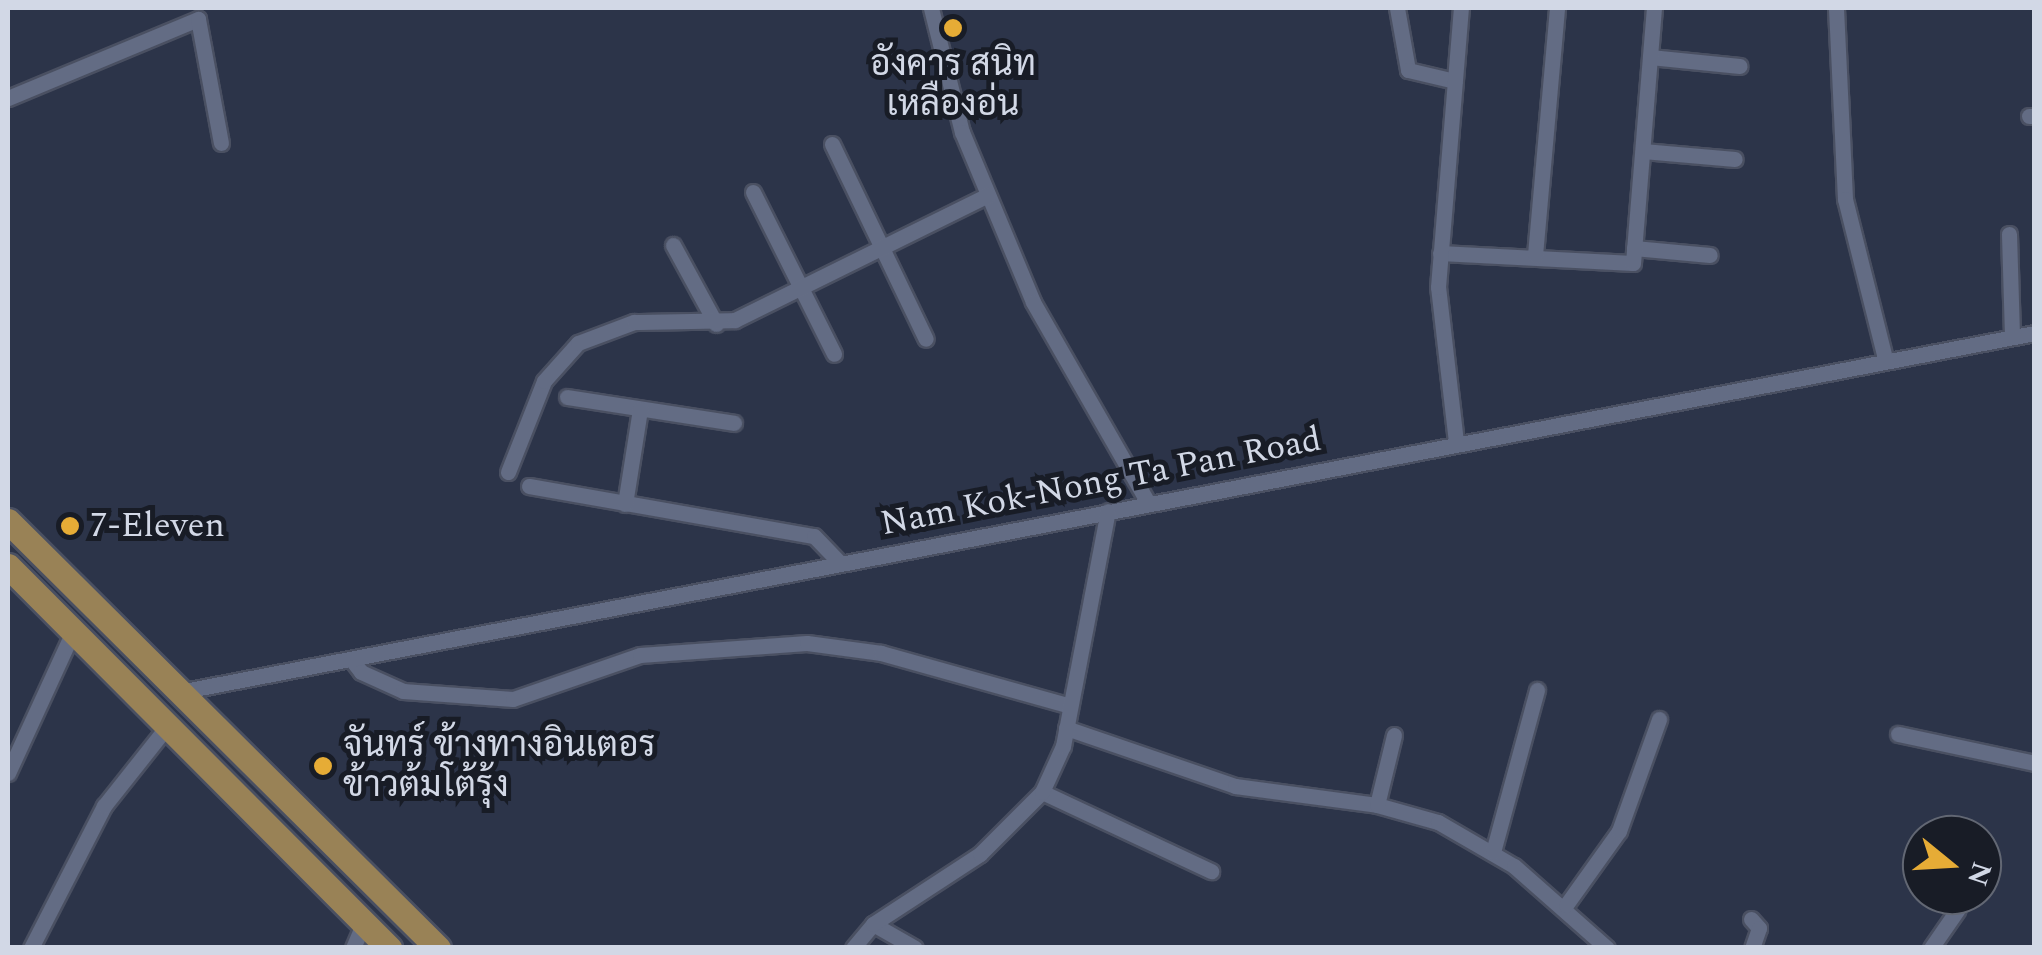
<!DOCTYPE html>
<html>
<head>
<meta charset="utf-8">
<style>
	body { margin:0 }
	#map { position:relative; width:2042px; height:955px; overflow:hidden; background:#2c3449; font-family:Spectral,Sarabun,serif }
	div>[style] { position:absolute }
	.roads { filter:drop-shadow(2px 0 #4a5062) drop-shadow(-2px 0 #4a5062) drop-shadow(0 2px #4a5062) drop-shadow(0 -2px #4a5062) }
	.minor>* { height:15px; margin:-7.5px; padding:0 7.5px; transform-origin:7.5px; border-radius:7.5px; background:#636c84 }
	.primary>* { height:25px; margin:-12.5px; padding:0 12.5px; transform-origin:12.5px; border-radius:12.5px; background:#998256 }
	.dots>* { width:28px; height:28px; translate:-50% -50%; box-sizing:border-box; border:5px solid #181c26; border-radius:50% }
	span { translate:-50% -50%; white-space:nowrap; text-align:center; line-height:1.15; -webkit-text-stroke:10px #181c26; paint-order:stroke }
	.poi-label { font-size:35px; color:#d2d8e6 }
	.left { translate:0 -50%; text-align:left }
	.street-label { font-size:35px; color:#d2d8e6 }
	.frame { position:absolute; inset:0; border:10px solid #d2d8e6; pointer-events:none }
	.north { position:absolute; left:1902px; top:815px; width:100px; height:100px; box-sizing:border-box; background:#181c26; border:2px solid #626773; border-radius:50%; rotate:108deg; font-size:28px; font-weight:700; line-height:40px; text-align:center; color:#d2d8e6 }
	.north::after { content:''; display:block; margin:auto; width:35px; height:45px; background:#e6ac36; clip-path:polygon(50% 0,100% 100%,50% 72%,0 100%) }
</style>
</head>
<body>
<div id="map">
	<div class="roads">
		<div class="minor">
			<i style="left:931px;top:8px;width:128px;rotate:76deg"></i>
			<i style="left:962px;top:132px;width:184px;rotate:67.3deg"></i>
			<i style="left:1033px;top:302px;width:232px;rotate:60.2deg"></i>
			<i style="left:1397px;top:8px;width:63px;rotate:79.9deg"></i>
			<i style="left:1408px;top:70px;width:48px;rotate:13.2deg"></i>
			<i style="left:1836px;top:8px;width:191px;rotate:87.3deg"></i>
			<i style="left:1845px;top:199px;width:164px;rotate:75.9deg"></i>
			<i style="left:1650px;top:57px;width:90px;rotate:5.7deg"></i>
			<i style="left:8px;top:98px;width:206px;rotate:-22.6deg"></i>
			<i style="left:198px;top:19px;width:126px;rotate:79.5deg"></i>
			<i style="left:2029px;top:116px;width:5px"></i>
			<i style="left:832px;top:144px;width:216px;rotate:64.3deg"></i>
			<i style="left:1643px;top:151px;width:92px;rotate:5deg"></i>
			<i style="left:753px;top:192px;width:181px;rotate:63.4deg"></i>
			<i style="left:2009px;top:234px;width:102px;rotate:88.3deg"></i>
			<i style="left:673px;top:245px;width:90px;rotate:61.4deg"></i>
			<i style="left:1634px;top:248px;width:76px;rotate:5.3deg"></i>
			<i style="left:1440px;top:253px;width:193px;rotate:3deg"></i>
			<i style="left:1633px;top:263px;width:256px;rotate:-85.3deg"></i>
			<i style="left:1535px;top:255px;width:248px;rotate:-84.9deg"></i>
			<i style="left:567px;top:397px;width:169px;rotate:8.8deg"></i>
			<i style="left:1456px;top:442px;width:156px;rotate:-96.6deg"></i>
			<i style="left:1438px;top:287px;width:280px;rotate:-85.3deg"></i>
			<i style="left:508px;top:472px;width:98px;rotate:-68.4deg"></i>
			<i style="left:544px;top:381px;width:51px;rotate:-48.2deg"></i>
			<i style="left:578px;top:343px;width:60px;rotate:-20.6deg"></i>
			<i style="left:634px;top:322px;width:101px;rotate:-1.1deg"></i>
			<i style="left:735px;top:320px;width:282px;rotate:-26.3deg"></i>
			<i style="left:529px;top:486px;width:289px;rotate:10deg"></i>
			<i style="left:814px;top:536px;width:37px;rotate:46deg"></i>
			<i style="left:625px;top:504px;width:96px;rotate:-81deg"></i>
			<i style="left:351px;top:659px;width:16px;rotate:52deg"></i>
			<i style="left:361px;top:672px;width:46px;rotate:24.3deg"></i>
			<i style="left:403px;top:691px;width:110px;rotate:4.2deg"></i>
			<i style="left:513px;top:699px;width:134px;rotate:-19.1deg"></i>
			<i style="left:640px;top:655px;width:167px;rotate:-4.1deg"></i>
			<i style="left:807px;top:643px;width:75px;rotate:7.7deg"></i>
			<i style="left:881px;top:653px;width:193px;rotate:15.6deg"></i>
			<i style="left:179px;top:692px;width:1889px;rotate:-10.95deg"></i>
			<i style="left:1066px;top:728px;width:179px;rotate:18.9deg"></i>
			<i style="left:1235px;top:786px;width:143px;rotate:7.6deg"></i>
			<i style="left:1377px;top:805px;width:63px;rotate:15.6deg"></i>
			<i style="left:1438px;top:822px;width:88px;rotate:30.1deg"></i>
			<i style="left:1514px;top:866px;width:124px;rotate:41.4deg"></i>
			<i style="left:1898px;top:734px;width:139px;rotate:12deg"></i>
			<i style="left:8px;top:773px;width:155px;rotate:-65.3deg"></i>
			<i style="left:1042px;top:792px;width:187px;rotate:25.1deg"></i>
			<i style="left:1377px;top:805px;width:72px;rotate:-76.3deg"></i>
			<i style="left:1493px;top:852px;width:168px;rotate:-74.8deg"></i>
			<i style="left:1566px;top:905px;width:91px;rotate:-54.4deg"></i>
			<i style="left:1619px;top:831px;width:119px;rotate:-70.3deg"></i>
			<i style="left:1751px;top:919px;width:12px;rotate:48deg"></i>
			<i style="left:1759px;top:928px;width:21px;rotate:109deg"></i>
			<i style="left:873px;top:924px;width:48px;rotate:29.7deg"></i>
			<i style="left:31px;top:948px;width:160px;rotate:-62.8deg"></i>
			<i style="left:104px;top:806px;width:98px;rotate:-51.6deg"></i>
			<i style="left:353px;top:948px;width:28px;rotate:-67deg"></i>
			<i style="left:853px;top:948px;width:31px;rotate:-50deg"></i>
			<i style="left:873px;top:924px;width:128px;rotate:-33.2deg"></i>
			<i style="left:980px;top:854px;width:88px;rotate:-45deg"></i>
			<i style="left:1042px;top:792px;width:51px;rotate:-65.5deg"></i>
			<i style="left:1063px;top:746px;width:239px;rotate:-79.2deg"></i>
			<i style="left:1931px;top:948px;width:47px;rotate:-55.3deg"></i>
		</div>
		<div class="primary">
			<i style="left:8px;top:521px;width:606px;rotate:44.8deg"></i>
			<i style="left:8px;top:566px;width:540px;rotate:45.08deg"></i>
		</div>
	</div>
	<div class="dots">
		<i style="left:953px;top:28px;background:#e6ac36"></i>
		<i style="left:70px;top:526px;background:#e6ac36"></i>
		<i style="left:323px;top:766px;background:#e6ac36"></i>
	</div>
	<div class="poi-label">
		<span style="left:953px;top:85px">อังคาร สนิท<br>เหลืองอ่น</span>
		<span class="left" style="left:90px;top:526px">7-Eleven</span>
		<span class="left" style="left:343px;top:766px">จันทร์ ข้างทางอินเตอร<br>ข้าวต้มโต้รุ้ง</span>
	</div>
	<div class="street-label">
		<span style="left:1101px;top:482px;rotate:-11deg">Nam Kok-Nong Ta Pan Road</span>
	</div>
	<div class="frame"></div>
	<div class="north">N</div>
</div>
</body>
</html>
